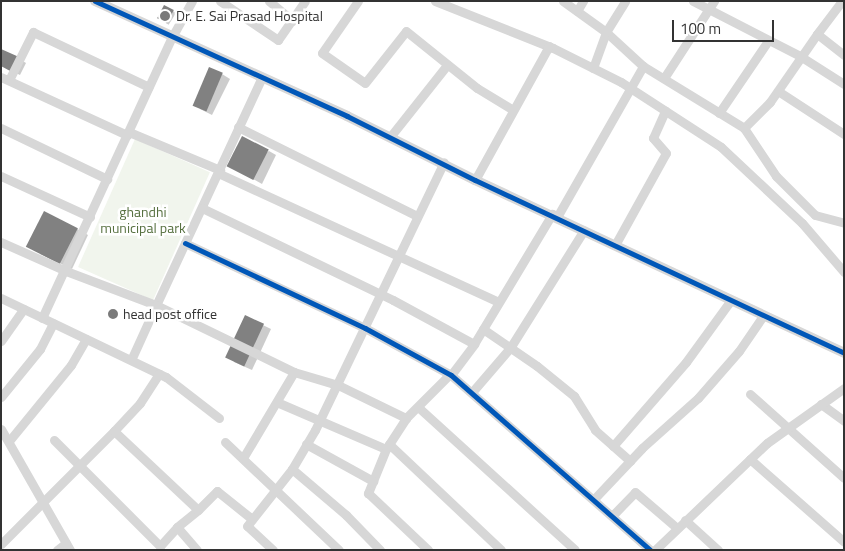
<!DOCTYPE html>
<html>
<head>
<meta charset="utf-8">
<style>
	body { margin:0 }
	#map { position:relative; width:845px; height:551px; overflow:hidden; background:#fff; font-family:"Titillium Web",sans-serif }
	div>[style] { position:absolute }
	.green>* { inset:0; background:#f1f5ed; transform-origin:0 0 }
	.shadow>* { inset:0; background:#0003; transform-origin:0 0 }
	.building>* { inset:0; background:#818181; transform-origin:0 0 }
	.minor>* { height:9px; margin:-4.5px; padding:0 4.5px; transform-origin:4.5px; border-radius:4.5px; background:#d7d7d7 }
	.tertiary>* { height:10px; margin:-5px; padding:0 5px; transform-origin:5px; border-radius:5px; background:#d7d7d7 }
	.cycleway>* { height:5px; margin:-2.5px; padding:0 2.5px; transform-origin:2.5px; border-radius:2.5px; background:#0057b8 }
	.dots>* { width:14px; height:14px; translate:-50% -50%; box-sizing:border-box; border:2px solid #fff; border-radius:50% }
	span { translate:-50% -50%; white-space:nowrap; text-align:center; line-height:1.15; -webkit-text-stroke:5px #fff; paint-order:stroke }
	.poi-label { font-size:14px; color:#333 }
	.left { translate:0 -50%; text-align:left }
	.park-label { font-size:14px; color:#56703f }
	.frame { position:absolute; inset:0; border:2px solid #333; pointer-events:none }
	.scale { position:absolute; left:672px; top:20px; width:102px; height:22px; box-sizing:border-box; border:2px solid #333; border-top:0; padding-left:6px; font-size:15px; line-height:18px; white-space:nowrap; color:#333; -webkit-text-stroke:4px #fff; paint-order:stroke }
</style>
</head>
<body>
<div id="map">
	<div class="green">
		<i style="left:135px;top:139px;width:82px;height:140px;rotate:24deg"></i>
	</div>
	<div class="shadow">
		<i style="left:165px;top:6px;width:13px;height:14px;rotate:32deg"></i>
		<i style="clip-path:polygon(18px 58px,26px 63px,20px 75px,1px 66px)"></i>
		<i style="clip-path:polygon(222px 74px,230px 79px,212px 115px,200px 109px)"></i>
		<i style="clip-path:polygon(269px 151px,276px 155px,262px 184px,235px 169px)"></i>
		<i style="clip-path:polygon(77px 229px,88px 235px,72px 269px,40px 254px)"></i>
		<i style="clip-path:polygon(246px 317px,271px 329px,252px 370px,234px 362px)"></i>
	</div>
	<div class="building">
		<i style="left:164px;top:5px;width:11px;height:15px;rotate:27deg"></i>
		<i style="clip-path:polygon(1px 49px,19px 57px,12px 72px,1px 66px)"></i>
		<i style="left:209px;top:67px;width:15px;height:42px;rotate:23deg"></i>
		<i style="left:242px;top:136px;width:30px;height:34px;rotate:27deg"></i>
		<i style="left:44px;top:211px;width:38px;height:40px;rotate:27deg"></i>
		<i style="left:245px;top:315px;width:21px;height:47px;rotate:25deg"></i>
	</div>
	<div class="minor">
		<i style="left:220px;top:1px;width:70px;rotate:33.9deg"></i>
		<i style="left:278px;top:40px;width:47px;rotate:-55.3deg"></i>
		<i style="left:269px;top:1px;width:31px;rotate:40deg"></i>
		<i style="left:358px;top:1px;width:63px;rotate:124.7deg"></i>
		<i style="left:322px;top:53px;width:52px;rotate:34.9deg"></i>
		<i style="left:365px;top:83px;width:66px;rotate:-51.7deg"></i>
		<i style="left:406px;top:31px;width:91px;rotate:38.8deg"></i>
		<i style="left:477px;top:88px;width:42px;rotate:31.4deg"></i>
		<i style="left:435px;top:1px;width:127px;rotate:21.7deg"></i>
		<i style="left:553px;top:48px;width:76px;rotate:26.6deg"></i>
		<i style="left:621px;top:82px;width:119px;rotate:33deg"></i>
		<i style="left:721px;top:147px;width:111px;rotate:43.2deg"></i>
		<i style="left:802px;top:223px;width:65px;rotate:49.4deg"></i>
		<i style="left:563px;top:1px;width:53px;rotate:35.8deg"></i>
		<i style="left:606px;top:32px;width:50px;rotate:42.6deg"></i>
		<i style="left:643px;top:66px;width:119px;rotate:31.5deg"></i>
		<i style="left:693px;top:1px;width:120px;rotate:27.2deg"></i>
		<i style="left:800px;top:56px;width:52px;rotate:32.5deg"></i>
		<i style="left:577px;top:11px;width:12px;rotate:-59deg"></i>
		<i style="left:817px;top:34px;width:41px;rotate:-52.9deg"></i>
		<i style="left:844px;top:55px;width:34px;rotate:-142deg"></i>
		<i style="left:817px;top:34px;width:83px;rotate:124.7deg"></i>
		<i style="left:770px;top:102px;width:37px;rotate:135deg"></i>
		<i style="left:744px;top:128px;width:58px;rotate:56.3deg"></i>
		<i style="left:776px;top:176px;width:55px;rotate:45deg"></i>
		<i style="left:815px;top:215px;width:30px;rotate:15deg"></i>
		<i style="left:593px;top:68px;width:38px;rotate:-70deg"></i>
		<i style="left:606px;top:32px;width:36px;rotate:-58deg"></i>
		<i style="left:1px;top:77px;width:139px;rotate:24.7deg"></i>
		<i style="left:262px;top:77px;width:251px;rotate:114.9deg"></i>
		<i style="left:156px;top:305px;width:153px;rotate:25.9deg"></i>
		<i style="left:294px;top:372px;width:46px;rotate:16.5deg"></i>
		<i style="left:338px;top:385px;width:76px;rotate:25.9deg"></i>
		<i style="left:664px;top:78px;width:92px;rotate:-57deg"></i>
		<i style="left:9px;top:80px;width:54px;rotate:-63.4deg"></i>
		<i style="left:33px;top:32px;width:128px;rotate:25.4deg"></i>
		<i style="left:778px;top:91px;width:79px;rotate:33.1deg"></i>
		<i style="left:719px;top:113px;width:87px;rotate:-55.8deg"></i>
		<i style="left:238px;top:127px;width:200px;rotate:26.4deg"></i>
		<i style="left:1px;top:128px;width:118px;rotate:25.7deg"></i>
		<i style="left:129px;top:132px;width:99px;rotate:22.7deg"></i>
		<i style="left:390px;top:137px;width:92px;rotate:-51.6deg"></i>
		<i style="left:218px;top:173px;width:308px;rotate:24.7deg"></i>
		<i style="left:1px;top:176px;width:98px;rotate:24.7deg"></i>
		<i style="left:475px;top:180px;width:153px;rotate:-61.1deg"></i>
		<i style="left:202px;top:208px;width:212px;rotate:25.7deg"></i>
		<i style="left:393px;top:300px;width:92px;rotate:28.5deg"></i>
		<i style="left:557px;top:217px;width:174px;rotate:-60.3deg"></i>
		<i style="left:1px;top:242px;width:71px;rotate:24deg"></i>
		<i style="left:66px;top:271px;width:96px;rotate:20.7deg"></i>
		<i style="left:156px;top:305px;width:60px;rotate:114.4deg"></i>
		<i style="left:185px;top:243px;width:199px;rotate:25.3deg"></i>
		<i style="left:365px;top:328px;width:98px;rotate:28.7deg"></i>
		<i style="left:451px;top:375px;width:265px;rotate:41.3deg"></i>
		<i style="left:615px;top:245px;width:105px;rotate:-61deg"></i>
		<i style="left:666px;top:153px;width:20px;rotate:-131deg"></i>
		<i style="left:653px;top:138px;width:30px;rotate:-66deg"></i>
		<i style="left:1px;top:298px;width:183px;rotate:25.6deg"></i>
		<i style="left:166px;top:377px;width:67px;rotate:37.7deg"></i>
		<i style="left:42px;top:318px;width:310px;rotate:-65.2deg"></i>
		<i style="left:172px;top:37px;width:41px;rotate:-60.9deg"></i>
		<i style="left:483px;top:329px;width:65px;rotate:34.4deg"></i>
		<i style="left:537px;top:366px;width:48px;rotate:39deg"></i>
		<i style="left:574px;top:396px;width:40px;rotate:58deg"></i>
		<i style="left:595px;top:430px;width:47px;rotate:41.5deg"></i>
		<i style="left:1px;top:341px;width:39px;rotate:-55deg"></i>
		<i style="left:451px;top:375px;width:39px;rotate:-53deg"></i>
		<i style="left:474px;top:344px;width:152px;rotate:-59deg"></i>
		<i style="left:473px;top:391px;width:57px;rotate:-49.3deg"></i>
		<i style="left:510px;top:348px;width:139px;rotate:-57.9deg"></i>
		<i style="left:750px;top:394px;width:126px;rotate:41.8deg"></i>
		<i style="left:1px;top:397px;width:62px;rotate:-50.9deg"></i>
		<i style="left:40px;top:349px;width:29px;rotate:-63deg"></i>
		<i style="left:279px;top:403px;width:116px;rotate:23.3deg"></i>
		<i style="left:386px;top:449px;width:48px;rotate:112.2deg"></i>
		<i style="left:368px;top:493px;width:83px;rotate:43.5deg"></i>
		<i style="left:821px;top:404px;width:29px;rotate:36deg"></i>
		<i style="left:418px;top:407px;width:212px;rotate:42.3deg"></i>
		<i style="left:1px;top:429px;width:139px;rotate:60.3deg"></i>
		<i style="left:114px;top:431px;width:38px;rotate:-47deg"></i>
		<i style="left:140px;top:403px;width:35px;rotate:-57deg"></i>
		<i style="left:54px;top:440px;width:150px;rotate:45deg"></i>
		<i style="left:160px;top:546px;width:25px;rotate:-48deg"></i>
		<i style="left:177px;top:527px;width:30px;rotate:49deg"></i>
		<i style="left:9px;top:441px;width:98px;rotate:-50.8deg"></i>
		<i style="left:71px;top:365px;width:30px;rotate:-60deg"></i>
		<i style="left:225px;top:442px;width:157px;rotate:43.5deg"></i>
		<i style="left:306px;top:444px;width:77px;rotate:28.9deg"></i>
		<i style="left:389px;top:444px;width:154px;rotate:43.4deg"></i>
		<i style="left:613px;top:446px;width:111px;rotate:-49deg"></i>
		<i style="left:686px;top:362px;width:77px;rotate:-54deg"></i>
		<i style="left:386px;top:449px;width:37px;rotate:-57deg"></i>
		<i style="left:406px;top:418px;width:61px;rotate:-45deg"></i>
		<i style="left:243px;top:458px;width:100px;rotate:-59.3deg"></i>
		<i style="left:750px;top:459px;width:125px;rotate:41.4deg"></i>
		<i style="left:292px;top:469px;width:71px;rotate:40.4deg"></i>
		<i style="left:346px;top:515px;width:49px;rotate:45.8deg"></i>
		<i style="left:594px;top:499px;width:70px;rotate:-46.7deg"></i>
		<i style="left:642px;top:448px;width:75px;rotate:-41.8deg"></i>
		<i style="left:698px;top:398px;width:62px;rotate:-48.9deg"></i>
		<i style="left:739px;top:351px;width:42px;rotate:-55.6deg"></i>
		<i style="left:612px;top:516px;width:33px;rotate:-46deg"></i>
		<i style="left:635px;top:492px;width:55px;rotate:40.6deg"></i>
		<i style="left:685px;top:520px;width:45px;rotate:42.3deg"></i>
		<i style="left:177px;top:527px;width:27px;rotate:-39deg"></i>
		<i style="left:1px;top:544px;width:160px;rotate:-45deg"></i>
		<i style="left:114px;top:431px;width:115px;rotate:43.2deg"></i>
		<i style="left:198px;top:510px;width:27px;rotate:-45deg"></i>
		<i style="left:217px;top:491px;width:45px;rotate:38.7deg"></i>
		<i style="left:57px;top:550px;width:11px;rotate:-38deg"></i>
		<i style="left:273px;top:550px;width:35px;rotate:-137deg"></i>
		<i style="left:247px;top:526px;width:73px;rotate:-51.7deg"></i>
		<i style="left:292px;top:469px;width:45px;rotate:-59.5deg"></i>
		<i style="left:315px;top:430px;width:297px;rotate:-64.3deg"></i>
		<i style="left:655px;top:550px;width:155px;rotate:-43.7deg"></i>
		<i style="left:767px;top:443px;width:95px;rotate:-35.5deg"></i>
	</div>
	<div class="tertiary">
		<i style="left:95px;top:1px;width:277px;rotate:24.5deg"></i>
		<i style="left:347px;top:116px;width:143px;rotate:26.6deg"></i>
		<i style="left:475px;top:180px;width:408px;rotate:25.1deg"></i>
	</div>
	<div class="cycleway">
		<i style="left:95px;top:1px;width:277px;rotate:24.5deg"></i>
		<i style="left:347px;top:116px;width:143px;rotate:26.6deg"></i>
		<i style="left:475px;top:180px;width:408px;rotate:25.1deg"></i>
		<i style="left:185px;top:243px;width:199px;rotate:25.3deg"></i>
		<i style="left:365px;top:328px;width:98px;rotate:28.7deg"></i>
		<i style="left:451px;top:375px;width:265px;rotate:41.3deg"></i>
	</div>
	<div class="dots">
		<i style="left:165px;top:16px;background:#7a7a7a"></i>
		<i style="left:113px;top:314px;background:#7a7a7a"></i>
	</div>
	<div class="poi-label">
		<span class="left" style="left:176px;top:16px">Dr. E. Sai Prasad Hospital</span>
		<span class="left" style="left:123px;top:314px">head post office</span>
	</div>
	<div class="park-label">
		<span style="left:143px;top:220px">ghandhi<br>municipal park</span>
	</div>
	<div class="frame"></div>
	<div class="scale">100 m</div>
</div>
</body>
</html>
